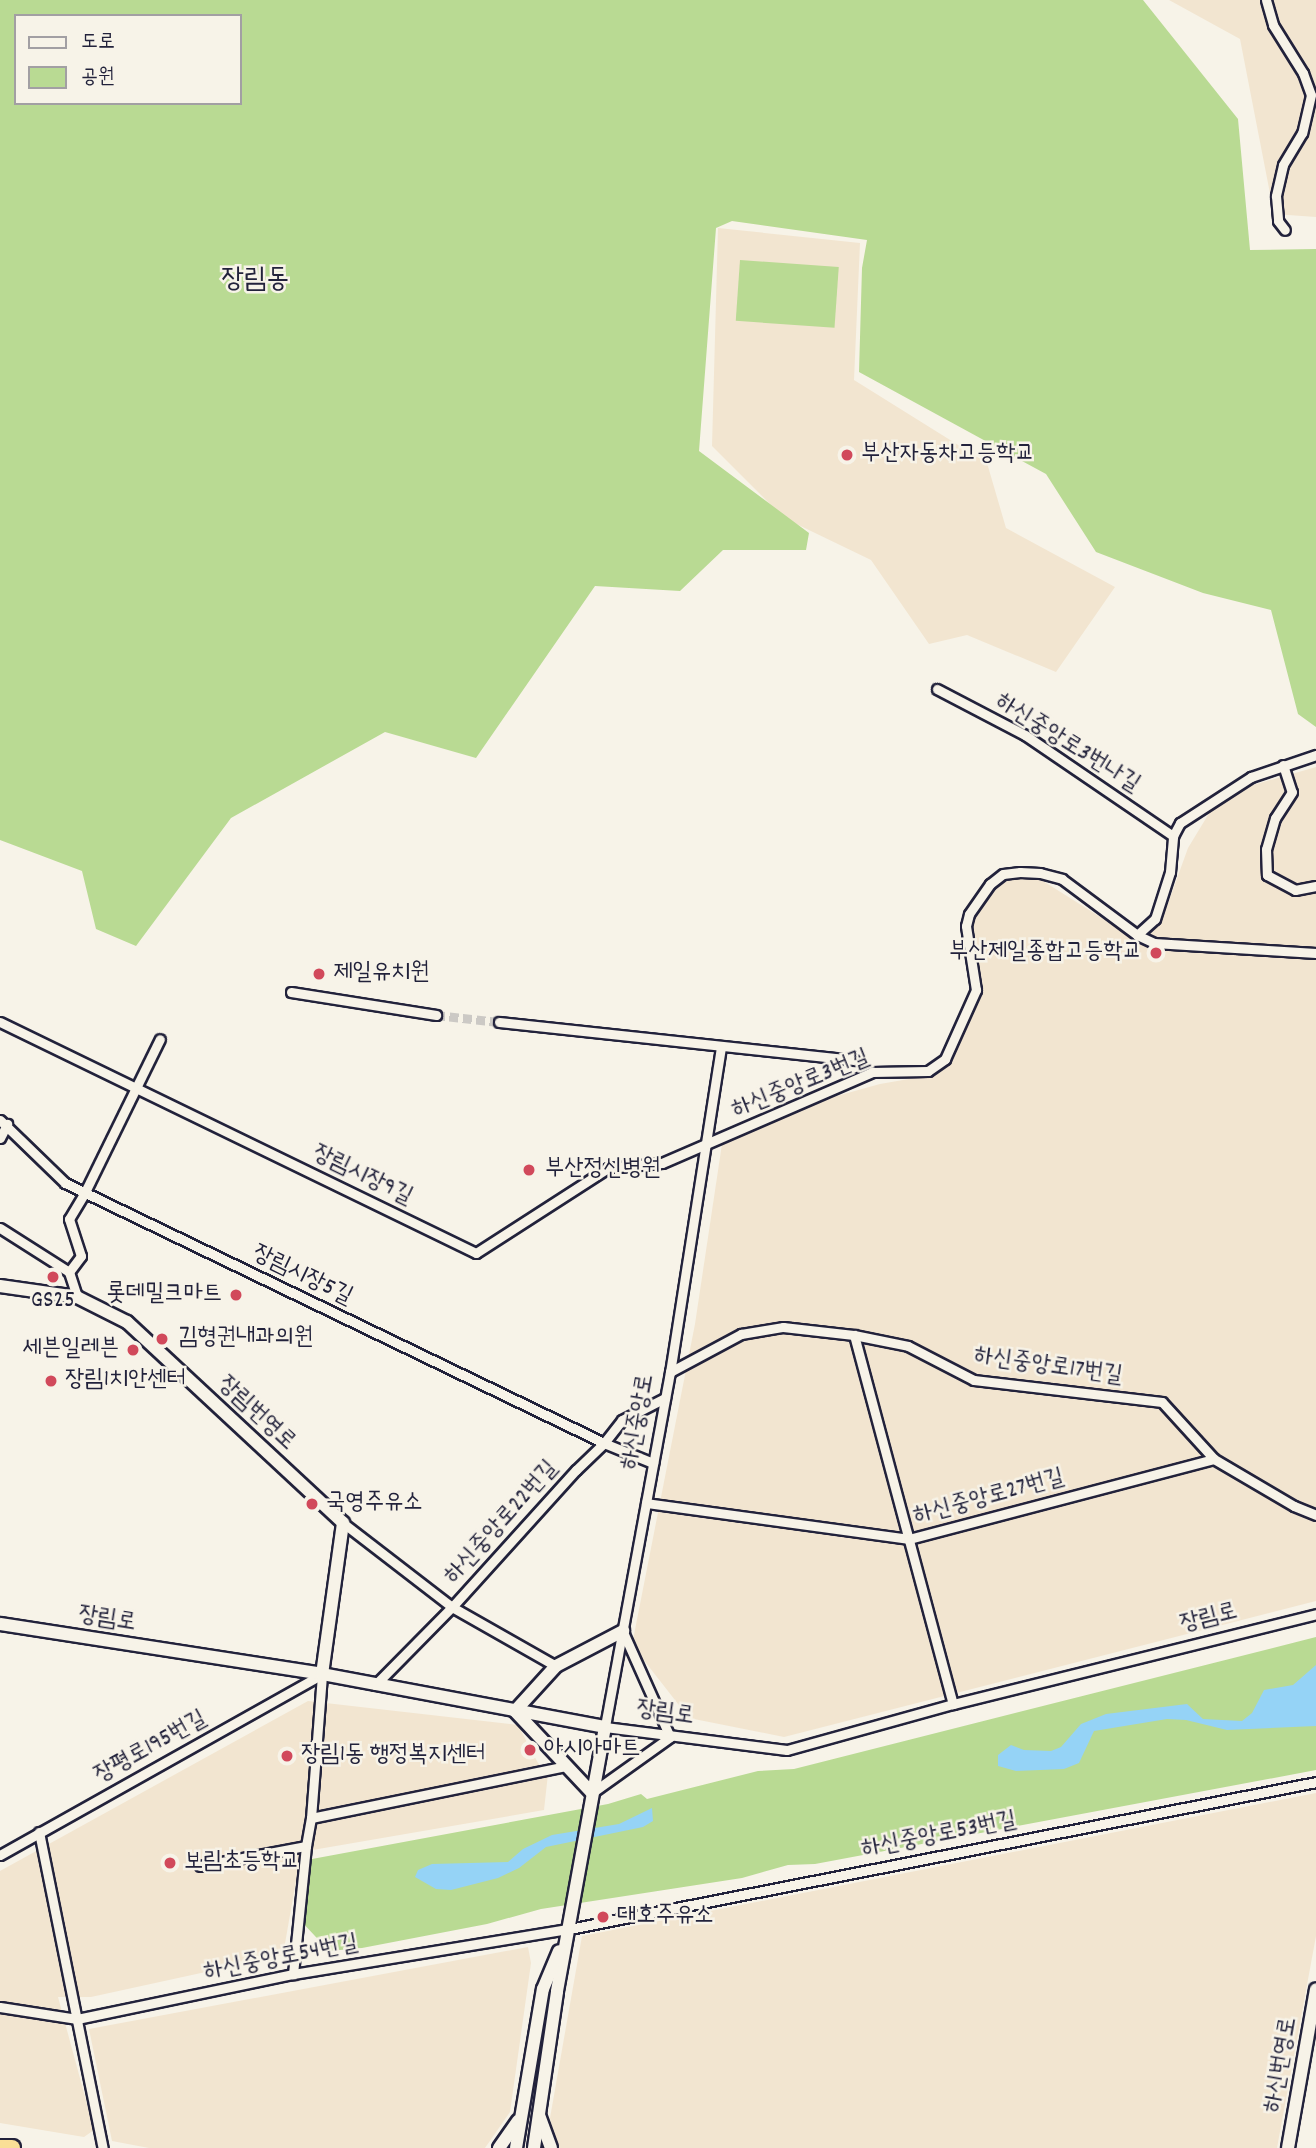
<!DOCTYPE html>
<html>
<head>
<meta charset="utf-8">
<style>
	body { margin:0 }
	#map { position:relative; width:1316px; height:2148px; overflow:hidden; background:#f7f3e8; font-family:Dekko,"Poor Story",sans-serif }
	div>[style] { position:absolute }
	.built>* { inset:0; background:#f2e5d0 }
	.green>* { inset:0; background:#b9da93; transform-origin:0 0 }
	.water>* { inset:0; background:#95d3f6 }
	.street-tunnel>* { height:9px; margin-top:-4.5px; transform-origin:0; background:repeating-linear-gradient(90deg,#ccc9c5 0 9px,transparent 0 13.5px) }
	.roads { filter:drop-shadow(2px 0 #22223b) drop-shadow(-2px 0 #22223b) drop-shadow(0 2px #22223b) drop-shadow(0 -2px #22223b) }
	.street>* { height:9px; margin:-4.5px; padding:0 4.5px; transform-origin:4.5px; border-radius:4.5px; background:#f7f3e8 }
	.secondary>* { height:12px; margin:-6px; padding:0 6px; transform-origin:6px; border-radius:6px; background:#f7f3e8 }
	.highway>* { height:16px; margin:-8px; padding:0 8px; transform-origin:8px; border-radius:8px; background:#fadf96 }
	.dots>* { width:19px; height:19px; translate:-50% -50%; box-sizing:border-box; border:4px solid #f7f3e8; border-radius:50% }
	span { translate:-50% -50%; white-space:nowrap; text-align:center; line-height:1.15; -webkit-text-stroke:5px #f7f3e8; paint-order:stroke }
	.poi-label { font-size:24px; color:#22223b }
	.left { translate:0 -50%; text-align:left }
	.right { translate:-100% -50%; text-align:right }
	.street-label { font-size:24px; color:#22223b }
	.quarter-label { font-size:28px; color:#22223b }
	.legend { position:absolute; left:14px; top:14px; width:228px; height:91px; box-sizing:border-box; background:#f7f3e8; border:2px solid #a29fa3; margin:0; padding:9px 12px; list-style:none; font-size:21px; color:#22223b }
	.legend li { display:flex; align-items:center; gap:14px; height:35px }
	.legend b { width:35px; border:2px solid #a29fa3 }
</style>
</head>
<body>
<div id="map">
	<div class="built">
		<i style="clip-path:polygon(1169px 0,1316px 0,1316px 217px,1274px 214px,1240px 39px)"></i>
		<i style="clip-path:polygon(718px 228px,860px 243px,854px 380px,987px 463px,1006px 528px,1115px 587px,1056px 672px,967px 635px,929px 644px,871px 560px,784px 518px,712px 446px)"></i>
		<i style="clip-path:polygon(1316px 767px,1316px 1601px,784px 1737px,689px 1718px,632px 1645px,695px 1324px,722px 1144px,815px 1102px,880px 1084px,926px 1076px,945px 1066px,979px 990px,973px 919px,992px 891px,1007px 878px,1031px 877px,1043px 881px,1140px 942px,1162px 920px,1188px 848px,1211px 810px,1246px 787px)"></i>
		<i style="clip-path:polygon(308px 1701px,518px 1725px,538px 1763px,548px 1774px,544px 1810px,301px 1852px,283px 1955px,91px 1997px,58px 1997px,94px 2130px,84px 2137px,0 2123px,0 1871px)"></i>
		<i style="clip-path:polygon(1316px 1793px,1316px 1936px,1277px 2148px,559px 2148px,555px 2141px,550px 2118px,582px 1936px)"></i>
		<i style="clip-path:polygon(528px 1947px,531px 1963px,510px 2112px,485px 2148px,149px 2148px,112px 2141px,89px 2029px)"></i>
	</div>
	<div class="green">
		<i style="clip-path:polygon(evenodd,0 0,1143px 0,1238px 119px,1250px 250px,1316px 249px,1316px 727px,1298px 714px,1271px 610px,1203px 593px,1096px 552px,1046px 474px,859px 372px,862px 268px,867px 240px,732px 221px,716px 228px,699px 451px,809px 533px,806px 550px,723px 550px,680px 591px,595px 586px,476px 758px,385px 732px,231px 818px,136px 946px,96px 929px,82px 871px,0 840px,0 0,16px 16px,240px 16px,240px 103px,16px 103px,16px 16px)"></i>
		<i style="left:740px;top:260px;width:99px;height:61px;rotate:4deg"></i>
		<i style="clip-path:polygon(1316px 1637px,1316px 1770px,815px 1864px,788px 1865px,742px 1878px,541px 1909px,487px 1924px,362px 1948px,329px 1951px,300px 1920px,312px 1859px,608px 1804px,641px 1794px,647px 1799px,758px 1771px,794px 1769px)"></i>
	</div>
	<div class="water">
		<i style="clip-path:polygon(1316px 1665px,1316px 1726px,1227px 1730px,1186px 1720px,1167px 1719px,1094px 1731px,1079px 1763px,1064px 1769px,1016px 1771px,998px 1766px,998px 1755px,1011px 1745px,1024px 1750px,1051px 1751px,1061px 1747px,1081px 1724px,1106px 1714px,1187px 1704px,1203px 1719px,1242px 1721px,1252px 1713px,1264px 1690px,1293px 1685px)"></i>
		<i style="clip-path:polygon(652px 1808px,653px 1821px,643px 1827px,546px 1847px,519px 1868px,498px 1878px,451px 1890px,436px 1889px,415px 1877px,418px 1870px,432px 1864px,508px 1862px,523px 1849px,552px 1835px,619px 1824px)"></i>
	</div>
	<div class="street-tunnel">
		<i style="left:436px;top:1015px;width:63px;rotate:6.3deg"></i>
	</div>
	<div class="roads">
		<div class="street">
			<i style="left:1266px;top:0;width:26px;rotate:74deg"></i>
			<i style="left:1273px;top:25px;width:57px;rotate:58deg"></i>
			<i style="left:1303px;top:73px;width:23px;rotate:70deg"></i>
			<i style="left:1311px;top:95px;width:39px;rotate:103deg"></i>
			<i style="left:1302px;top:133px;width:37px;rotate:121deg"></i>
			<i style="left:1283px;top:165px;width:32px;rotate:103deg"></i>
			<i style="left:1276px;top:196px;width:25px;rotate:85deg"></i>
			<i style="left:1278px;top:221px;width:11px;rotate:52deg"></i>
			<i style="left:937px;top:689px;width:99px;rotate:27.6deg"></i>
			<i style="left:1025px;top:735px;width:179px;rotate:34.3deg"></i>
			<i style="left:1283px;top:765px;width:28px;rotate:72deg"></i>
			<i style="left:1292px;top:792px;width:31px;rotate:123deg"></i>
			<i style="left:1275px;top:818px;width:32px;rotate:106deg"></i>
			<i style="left:1266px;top:849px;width:26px;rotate:88deg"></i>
			<i style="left:1267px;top:875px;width:32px;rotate:28deg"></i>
			<i style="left:1295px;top:890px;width:21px;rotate:-11deg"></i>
			<i style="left:1137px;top:935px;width:19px;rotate:25deg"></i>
			<i style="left:1154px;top:943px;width:162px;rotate:3.5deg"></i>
			<i style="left:291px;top:992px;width:147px;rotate:9deg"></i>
			<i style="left:0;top:1022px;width:529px;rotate:25.89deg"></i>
			<i style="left:476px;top:1253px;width:157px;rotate:-32.8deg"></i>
			<i style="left:608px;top:1168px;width:54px;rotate:-5.3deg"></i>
			<i style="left:662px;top:1163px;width:229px;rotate:-23.4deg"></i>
			<i style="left:872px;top:1072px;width:56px;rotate:-1deg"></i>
			<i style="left:928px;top:1071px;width:21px;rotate:-35deg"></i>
			<i style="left:945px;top:1059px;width:76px;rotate:-65.8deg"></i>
			<i style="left:976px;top:990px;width:65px;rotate:-98.9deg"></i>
			<i style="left:966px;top:926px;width:12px;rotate:-76deg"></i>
			<i style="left:969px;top:914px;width:37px;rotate:-55deg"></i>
			<i style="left:990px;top:884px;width:16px;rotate:-38deg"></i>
			<i style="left:1003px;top:874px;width:17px;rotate:-7deg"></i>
			<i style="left:1020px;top:872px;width:20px;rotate:3deg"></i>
			<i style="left:1040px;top:873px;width:23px;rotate:15deg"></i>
			<i style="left:1062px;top:879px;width:94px;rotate:36.7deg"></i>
			<i style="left:1137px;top:935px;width:24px;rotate:-42deg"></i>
			<i style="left:1155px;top:919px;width:49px;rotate:-72.3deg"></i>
			<i style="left:1170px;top:872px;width:36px;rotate:-85deg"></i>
			<i style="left:1173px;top:836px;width:15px;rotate:-62deg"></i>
			<i style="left:1180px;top:823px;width:85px;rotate:-32.9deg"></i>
			<i style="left:1251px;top:777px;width:69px;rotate:-18.7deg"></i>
			<i style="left:499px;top:1022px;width:357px;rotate:6.1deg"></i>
			<i style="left:721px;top:1047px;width:329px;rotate:98.9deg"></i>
			<i style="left:670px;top:1372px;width:361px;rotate:100.4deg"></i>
			<i style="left:605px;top:1727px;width:183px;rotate:7.2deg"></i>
			<i style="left:787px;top:1750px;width:172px;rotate:-15.5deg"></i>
			<i style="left:953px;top:1704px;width:374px;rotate:-13.9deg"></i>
			<i style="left:0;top:1120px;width:91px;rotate:44.1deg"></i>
			<i style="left:65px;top:1183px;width:598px;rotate:25.75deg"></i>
			<i style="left:604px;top:1443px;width:53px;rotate:22.2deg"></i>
			<i style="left:0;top:1138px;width:16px;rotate:-63deg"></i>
			<i style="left:0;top:1228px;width:82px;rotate:32.5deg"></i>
			<i style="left:69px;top:1272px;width:26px;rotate:72deg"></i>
			<i style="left:69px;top:1272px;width:20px;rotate:-53deg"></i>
			<i style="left:81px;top:1256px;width:39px;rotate:-108deg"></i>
			<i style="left:69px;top:1219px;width:31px;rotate:-59deg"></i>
			<i style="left:85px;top:1192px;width:170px;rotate:-63.9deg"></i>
			<i style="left:854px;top:1335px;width:382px;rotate:75deg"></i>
			<i style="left:670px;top:1372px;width:81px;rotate:-28.2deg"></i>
			<i style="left:741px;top:1334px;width:43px;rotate:-9.5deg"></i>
			<i style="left:783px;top:1327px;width:71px;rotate:6.4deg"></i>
			<i style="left:854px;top:1335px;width:55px;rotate:11.5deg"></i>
			<i style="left:908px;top:1346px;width:74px;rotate:27.3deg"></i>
			<i style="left:974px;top:1380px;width:189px;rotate:6.7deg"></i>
			<i style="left:1162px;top:1402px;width:77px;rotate:47.6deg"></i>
			<i style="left:1214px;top:1459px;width:93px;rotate:30.4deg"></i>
			<i style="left:1294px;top:1506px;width:24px;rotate:22deg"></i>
			<i style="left:646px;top:1503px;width:265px;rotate:7.8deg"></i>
			<i style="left:909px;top:1539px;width:315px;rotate:-14.7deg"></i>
			<i style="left:343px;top:1523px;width:138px;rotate:37.6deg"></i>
			<i style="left:452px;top:1607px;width:120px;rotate:29.6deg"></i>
			<i style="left:375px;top:1685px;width:110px;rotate:-45.4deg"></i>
			<i style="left:452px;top:1607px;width:185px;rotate:-47.9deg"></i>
			<i style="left:576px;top:1470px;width:39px;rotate:-44deg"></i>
			<i style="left:604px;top:1443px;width:29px;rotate:-52deg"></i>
			<i style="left:622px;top:1420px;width:48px;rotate:-27.1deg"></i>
			<i style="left:593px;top:1792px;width:95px;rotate:-35.5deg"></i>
			<i style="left:670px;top:1737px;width:115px;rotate:-114.1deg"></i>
			<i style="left:311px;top:1818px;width:261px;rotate:-11.5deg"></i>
			<i style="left:39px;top:1832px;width:322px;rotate:78.6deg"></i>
			<i style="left:306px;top:1846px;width:28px;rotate:-80deg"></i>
			<i style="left:311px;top:1818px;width:144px;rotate:-85.6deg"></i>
			<i style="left:0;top:1855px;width:369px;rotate:-29.3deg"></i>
			<i style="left:200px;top:1866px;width:108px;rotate:-10.7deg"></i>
			<i style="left:306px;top:1846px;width:129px;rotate:95.8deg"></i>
			<i style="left:0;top:2007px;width:78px;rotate:8.9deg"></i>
			<i style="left:77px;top:2019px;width:221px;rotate:-11.8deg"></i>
			<i style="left:293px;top:1974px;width:280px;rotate:-9.3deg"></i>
			<i style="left:569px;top:1929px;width:761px;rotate:-11.13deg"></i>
		</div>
		<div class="secondary">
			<i style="left:0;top:1286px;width:78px;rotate:8.1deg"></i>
			<i style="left:77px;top:1297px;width:56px;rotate:26.6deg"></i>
			<i style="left:127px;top:1322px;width:295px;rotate:42.9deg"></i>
			<i style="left:343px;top:1523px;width:152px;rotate:97.9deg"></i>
			<i style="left:0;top:1624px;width:326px;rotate:8.8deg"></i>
			<i style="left:322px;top:1674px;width:288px;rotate:10.6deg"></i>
			<i style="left:605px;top:1727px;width:269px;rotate:100.3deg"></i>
			<i style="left:557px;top:1992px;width:158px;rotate:98.4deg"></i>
			<i style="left:592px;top:1793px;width:112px;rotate:-133.2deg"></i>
			<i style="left:515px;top:1711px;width:61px;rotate:-47.7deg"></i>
			<i style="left:556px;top:1666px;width:76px;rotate:-27.6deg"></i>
			<i style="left:539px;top:2115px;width:35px;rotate:70deg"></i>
			<i style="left:499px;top:2148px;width:33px;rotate:-55deg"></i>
			<i style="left:516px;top:2148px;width:161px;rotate:-80.4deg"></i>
			<i style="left:543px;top:1989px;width:41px;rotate:-67.2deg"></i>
			<i style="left:1288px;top:2148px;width:161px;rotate:-80deg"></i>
		</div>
		<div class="highway">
			<i style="left:0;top:2148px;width:12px"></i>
		</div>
	</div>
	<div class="dots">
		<i style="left:847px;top:455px;background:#d1495b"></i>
		<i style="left:1156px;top:953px;background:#d1495b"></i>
		<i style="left:319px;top:974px;background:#d1495b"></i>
		<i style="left:529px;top:1170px;background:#d1495b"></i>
		<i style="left:53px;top:1277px;background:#d1495b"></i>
		<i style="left:236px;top:1295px;background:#d1495b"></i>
		<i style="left:162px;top:1339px;background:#d1495b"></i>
		<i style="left:133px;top:1350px;background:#d1495b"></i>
		<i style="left:51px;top:1381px;background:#d1495b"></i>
		<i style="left:312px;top:1504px;background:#d1495b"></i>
		<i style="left:530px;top:1750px;background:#d1495b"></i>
		<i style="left:287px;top:1756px;background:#d1495b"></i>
		<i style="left:170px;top:1863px;background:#d1495b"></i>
		<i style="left:603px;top:1917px;background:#d1495b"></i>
	</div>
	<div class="poi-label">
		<span class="left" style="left:861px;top:455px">부산자동차고등학교</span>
		<span class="right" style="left:1142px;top:953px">부산제일종합고등학교</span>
		<span class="left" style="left:333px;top:974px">제일유치원</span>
		<span class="left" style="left:545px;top:1170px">부산정신병원</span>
		<span class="right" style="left:222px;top:1295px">롯데밀크마트</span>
		<span style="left:53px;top:1302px">GS25</span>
		<span class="left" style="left:178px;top:1339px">김형권내과의원</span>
		<span class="right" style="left:119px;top:1350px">세븐일레븐</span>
		<span class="left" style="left:65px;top:1381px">장림1치안센터</span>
		<span class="left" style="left:326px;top:1504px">국영주유소</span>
		<span class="left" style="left:544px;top:1750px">아시아마트</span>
		<span class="left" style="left:301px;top:1756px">장림1동 행정복지센터</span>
		<span class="left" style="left:184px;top:1863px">보림초등학교</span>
		<span class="left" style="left:617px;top:1917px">대호주유소</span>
	</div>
	<div class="street-label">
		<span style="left:1067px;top:744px;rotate:32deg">하신중앙로3번나길</span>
		<span style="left:801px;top:1085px;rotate:-22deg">하신중앙로3번길</span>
		<span style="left:362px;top:1176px;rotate:26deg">장림시장9길</span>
		<span style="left:302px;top:1276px;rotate:26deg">장림시장5길</span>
		<span style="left:1048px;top:1367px;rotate:8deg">하신중앙로17번길</span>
		<span style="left:256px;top:1414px;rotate:43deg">장림번영로</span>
		<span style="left:639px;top:1422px;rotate:-80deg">하신중앙로</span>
		<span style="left:989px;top:1498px;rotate:-15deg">하신중앙로27번길</span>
		<span style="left:502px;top:1523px;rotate:-48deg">하신중앙로22번길</span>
		<span style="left:1209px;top:1619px;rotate:-14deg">장림로</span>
		<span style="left:107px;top:1620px;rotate:9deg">장림로</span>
		<span style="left:665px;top:1714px;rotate:8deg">장림로</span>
		<span style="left:151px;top:1748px;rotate:-29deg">장평로195번길</span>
		<span style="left:939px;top:1836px;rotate:-11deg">하신중앙로53번길</span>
		<span style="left:281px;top:1959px;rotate:-11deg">하신중앙로54번길</span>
		<span style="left:1282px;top:2065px;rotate:-80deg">하신번영로</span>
	</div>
	<div class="quarter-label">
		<span style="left:255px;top:281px">장림동</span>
	</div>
	<ul class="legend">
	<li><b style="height:9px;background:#f7f3e8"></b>도로</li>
	<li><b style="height:19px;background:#b9da93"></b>공원</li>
	</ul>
</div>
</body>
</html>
